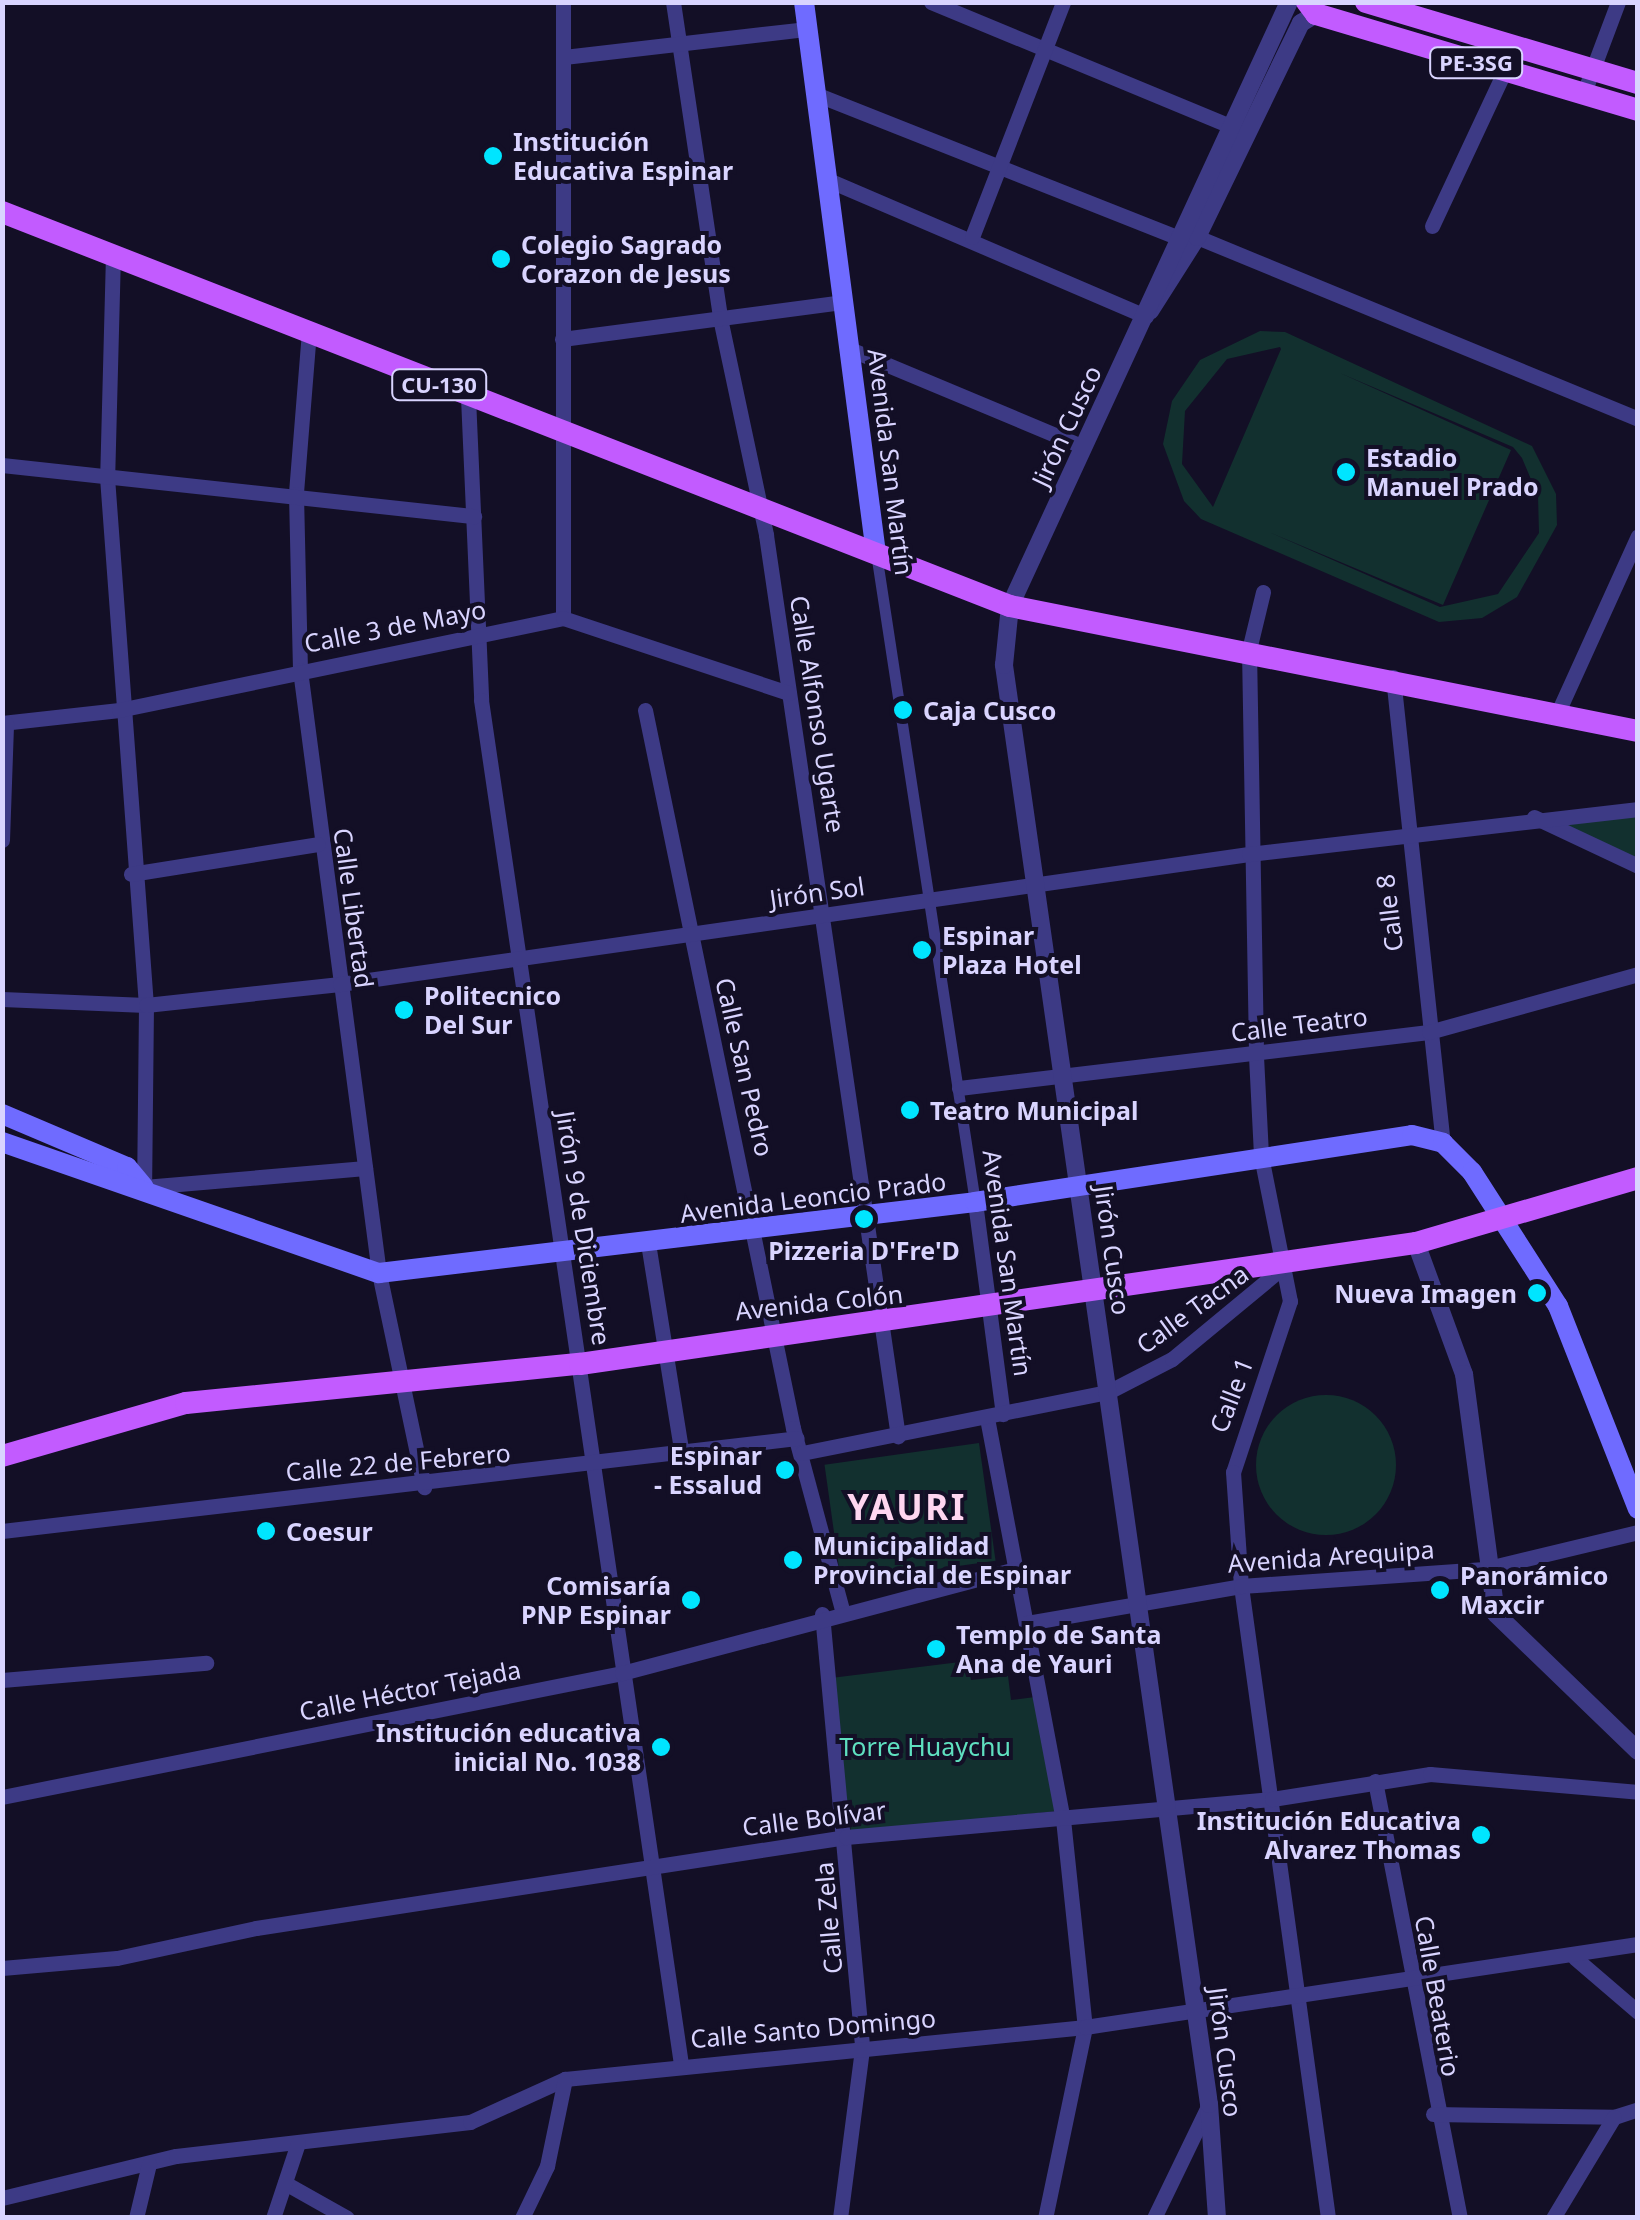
<!DOCTYPE html>
<html>
<head>
<meta charset="utf-8">
<style>
	body { margin:0 }
	#map { position:relative; width:1640px; height:2220px; overflow:hidden; background:#130f26; font-family:"Noto Sans",sans-serif }
	div>[style] { position:absolute }
	.green>* { inset:0; background:#12302f; transform-origin:0 0 }
	.round { border-radius:50% }
	.pedestrian>* { height:11px; margin:-5.5px; padding:0 5.5px; transform-origin:5.5px; border-radius:5.5px; background:#3d3a85 }
	.minor>* { height:15px; margin:-7.5px; padding:0 7.5px; transform-origin:7.5px; border-radius:7.5px; background:#3d3a85 }
	.tertiary>* { height:18px; margin:-9px; padding:0 9px; transform-origin:9px; border-radius:9px; background:#3d3a85 }
	.secondary>* { height:20px; margin:-10px; padding:0 10px; transform-origin:10px; border-radius:10px; background:#6f6bff }
	.primary>* { height:22px; margin:-11px; padding:0 11px; transform-origin:11px; border-radius:11px; background:#c25bff }
	.dots>* { width:28px; height:28px; translate:-50% -50%; box-sizing:border-box; border:5px solid #130f26; border-radius:50% }
	span { translate:-50% -50%; white-space:nowrap; text-align:center; line-height:1.15; -webkit-text-stroke:8px #130f26; paint-order:stroke }
	.shield-label span { padding:2px 8px; background:#130f26; border:2px solid; border-radius:8px; -webkit-text-stroke-width:0 }
	.shield-label { font-size:22px; color:#d9d4ff; font-weight:700 }
	.poi-label { font-size:25px; color:#d9d4ff; font-weight:700 }
	.left { translate:0 -50%; text-align:left }
	.right { translate:-100% -50%; text-align:right }
	.street-label { font-size:25px; color:#d9d4ff }
	.park-label { font-size:25px; color:#5fe0c0 }
	.district-label { font-size:35px; color:#ffd6f0; font-weight:700; letter-spacing:2.5px }
	.frame { position:absolute; inset:0; border:5px solid #d9d4ff; pointer-events:none }
</style>
</head>
<body>
<div id="map">
	<div class="green">
		<i style="clip-path:polygon(evenodd,1260px 331px,1285px 332px,1532px 446px,1556px 494px,1557px 525px,1517px 597px,1482px 618px,1439px 622px,1201px 519px,1184px 501px,1163px 444px,1172px 401px,1200px 360px,1260px 331px,1280px 347px,1281px 349px,1213px 507px,1182px 464px,1185px 411px,1227px 359px,1280px 347px,1260px 331px,1340px 373px,1513px 447px,1522px 458px,1538px 496px,1539px 533px,1498px 594px,1440px 607px,1269px 532px,1443px 605px,1511px 450px,1340px 373px)"></i>
		<i style="clip-path:polygon(1637px 814px,1637px 862px,1550px 822px)"></i>
		<i class="round" style="left:1256px;top:1395px;width:140px;height:140px"></i>
		<i style="left:979px;top:1443px;width:119px;height:156px;rotate:82deg"></i>
		<i style="clip-path:polygon(968px 1661px,971px 1680px,1008px 1676px,1011px 1700px,1035px 1697px,1058px 1811px,851px 1832px,831px 1678px)"></i>
	</div>
	<div class="pedestrian">
		<i style="left:876px;top:553px;width:657px;rotate:81.33deg"></i>
	</div>
	<div class="minor">
		<i style="left:673px;top:2px;width:319px;rotate:81.5deg"></i>
		<i style="left:720px;top:318px;width:222px;rotate:78deg"></i>
		<i style="left:766px;top:535px;width:911px;rotate:81.67deg"></i>
		<i style="left:931px;top:2px;width:319px;rotate:22.5deg"></i>
		<i style="left:564px;top:57px;width:245px;rotate:-6.6deg"></i>
		<i style="left:818px;top:95px;width:385px;rotate:21.6deg"></i>
		<i style="left:1583px;top:95px;width:99px;rotate:-69.4deg"></i>
		<i style="left:828px;top:180px;width:346px;rotate:23.2deg"></i>
		<i style="left:1432px;top:226px;width:170px;rotate:-64.9deg"></i>
		<i style="left:972px;top:237px;width:252px;rotate:-68.8deg"></i>
		<i style="left:1197px;top:237px;width:477px;rotate:22.4deg"></i>
		<i style="left:113px;top:254px;width:223px;rotate:91.5deg"></i>
		<i style="left:107px;top:477px;width:529px;rotate:85.78deg"></i>
		<i style="left:146px;top:1005px;width:182px;rotate:90.6deg"></i>
		<i style="left:144px;top:1187px;width:222px;rotate:-4.9deg"></i>
		<i style="left:309px;top:331px;width:164px;rotate:94.6deg"></i>
		<i style="left:296px;top:494px;width:176px;rotate:88.7deg"></i>
		<i style="left:300px;top:670px;width:608px;rotate:82.54deg"></i>
		<i style="left:379px;top:1273px;width:219px;rotate:78.1deg"></i>
		<i style="left:562px;top:339px;width:284px;rotate:-7.5deg"></i>
		<i style="left:852px;top:350px;width:251px;rotate:22.7deg"></i>
		<i style="left:468px;top:397px;width:303px;rotate:87.5deg"></i>
		<i style="left:481px;top:700px;width:1380px;rotate:81.66deg"></i>
		<i style="left:2px;top:465px;width:475px;rotate:6.2deg"></i>
		<i style="left:1263px;top:592px;width:60px;rotate:103.6deg"></i>
		<i style="left:1249px;top:650px;width:406px;rotate:89deg"></i>
		<i style="left:1256px;top:1056px;width:100px;rotate:87.1deg"></i>
		<i style="left:1261px;top:1156px;width:148px;rotate:78.7deg"></i>
		<i style="left:1290px;top:1301px;width:180px;rotate:108.4deg"></i>
		<i style="left:1233px;top:1472px;width:114px;rotate:86deg"></i>
		<i style="left:1241px;top:1586px;width:638px;rotate:82.16deg"></i>
		<i style="left:563px;top:618px;width:616px;rotate:-90deg"></i>
		<i style="left:1393px;top:677px;width:469px;rotate:83.9deg"></i>
		<i style="left:645px;top:710px;width:733px;rotate:78.35deg"></i>
		<i style="left:793px;top:1428px;width:188px;rotate:74.9deg"></i>
		<i style="left:1558px;top:712px;width:193px;rotate:-65.6deg"></i>
		<i style="left:2px;top:723px;width:118px;rotate:-6.3deg"></i>
		<i style="left:119px;top:710px;width:453px;rotate:-11.7deg"></i>
		<i style="left:563px;top:618px;width:238px;rotate:18.4deg"></i>
		<i style="left:1534px;top:817px;width:115px;rotate:25.2deg"></i>
		<i style="left:2px;top:840px;width:117px;rotate:-88deg"></i>
		<i style="left:131px;top:874px;width:189px;rotate:-9.1deg"></i>
		<i style="left:2px;top:999px;width:144px;rotate:2.4deg"></i>
		<i style="left:146px;top:1005px;width:195px;rotate:-6.2deg"></i>
		<i style="left:340px;top:984px;width:918px;rotate:-8.14deg"></i>
		<i style="left:1249px;top:854px;width:392px;rotate:-6.6deg"></i>
		<i style="left:959px;top:1088px;width:473px;rotate:-6.8deg"></i>
		<i style="left:1429px;top:1032px;width:217px;rotate:-15.5deg"></i>
		<i style="left:975px;top:1202px;width:214px;rotate:82.5deg"></i>
		<i style="left:648px;top:1243px;width:215px;rotate:80.9deg"></i>
		<i style="left:987px;top:1418px;width:408px;rotate:79.3deg"></i>
		<i style="left:1063px;top:1819px;width:209px;rotate:84deg"></i>
		<i style="left:1085px;top:2027px;width:195px;rotate:101.8deg"></i>
		<i style="left:802px;top:1453px;width:312px;rotate:-11.3deg"></i>
		<i style="left:1108px;top:1392px;width:72px;rotate:-27.3deg"></i>
		<i style="left:1172px;top:1359px;width:151px;rotate:-39.6deg"></i>
		<i style="left:2px;top:1531px;width:800px;rotate:-6.67deg"></i>
		<i style="left:822px;top:1614px;width:437px;rotate:84.7deg"></i>
		<i style="left:862px;top:2049px;width:170px;rotate:97.4deg"></i>
		<i style="left:1027px;top:1623px;width:217px;rotate:-9.8deg"></i>
		<i style="left:1241px;top:1586px;width:244px;rotate:-4deg"></i>
		<i style="left:1484px;top:1569px;width:158px;rotate:-13.5deg"></i>
		<i style="left:2px;top:1680px;width:205px;rotate:-4.8deg"></i>
		<i style="left:1375px;top:1781px;width:445px;rotate:79deg"></i>
		<i style="left:2px;top:1797px;width:632px;rotate:-11.31deg"></i>
		<i style="left:622px;top:1673px;width:407px;rotate:-14.8deg"></i>
		<i style="left:1575px;top:1958px;width:83px;rotate:40.6deg"></i>
		<i style="left:2px;top:1968px;width:115px;rotate:-5deg"></i>
		<i style="left:117px;top:1958px;width:142px;rotate:-12.2deg"></i>
		<i style="left:256px;top:1928px;width:597px;rotate:-8.77deg"></i>
		<i style="left:846px;top:1837px;width:428px;rotate:-5.1deg"></i>
		<i style="left:1272px;top:1799px;width:160px;rotate:-9deg"></i>
		<i style="left:1430px;top:1774px;width:209px;rotate:4.9deg"></i>
		<i style="left:1433px;top:2114px;width:181px;rotate:0.9deg"></i>
		<i style="left:1614px;top:2117px;width:25px;rotate:-18deg"></i>
		<i style="left:285px;top:2183px;width:71px;rotate:29.4deg"></i>
		<i style="left:2px;top:2198px;width:179px;rotate:-13.6deg"></i>
		<i style="left:176px;top:2156px;width:296px;rotate:-6.6deg"></i>
		<i style="left:470px;top:2122px;width:104px;rotate:-24.4deg"></i>
		<i style="left:565px;top:2079px;width:523px;rotate:-5.71deg"></i>
		<i style="left:1085px;top:2027px;width:559px;rotate:-8.54deg"></i>
		<i style="left:136px;top:2218px;width:56px;rotate:-76.5deg"></i>
		<i style="left:273px;top:2218px;width:79px;rotate:-71.6deg"></i>
		<i style="left:522px;top:2218px;width:58px;rotate:-64.3deg"></i>
		<i style="left:547px;top:2166px;width:89px;rotate:-78.3deg"></i>
		<i style="left:1154px;top:2218px;width:127px;rotate:-64.2deg"></i>
		<i style="left:1553px;top:2218px;width:118px;rotate:-58.9deg"></i>
	</div>
	<div class="tertiary">
		<i style="left:1150px;top:311px;width:88px;rotate:-57.6deg"></i>
		<i style="left:1197px;top:237px;width:238px;rotate:-64.1deg"></i>
		<i style="left:1301px;top:23px;width:17px;rotate:-31deg"></i>
		<i style="left:1416px;top:1243px;width:140px;rotate:69.9deg"></i>
		<i style="left:1464px;top:1374px;width:242px;rotate:82.4deg"></i>
		<i style="left:1496px;top:1614px;width:197px;rotate:44deg"></i>
		<i style="left:1217px;top:2218px;width:114px;rotate:-94deg"></i>
		<i style="left:1209px;top:2104px;width:1454px;rotate:-98.11deg"></i>
		<i style="left:1004px;top:665px;width:59px;rotate:-84.2deg"></i>
		<i style="left:1010px;top:606px;width:665px;rotate:-65.21deg"></i>
	</div>
	<div class="secondary">
		<i style="left:804px;top:2px;width:556px;rotate:82.56deg"></i>
		<i style="left:2px;top:1114px;width:136px;rotate:23deg"></i>
		<i style="left:127px;top:1167px;width:26px;rotate:50deg"></i>
		<i style="left:2px;top:1142px;width:399px;rotate:19.2deg"></i>
		<i style="left:379px;top:1273px;width:600px;rotate:-6.79deg"></i>
		<i style="left:975px;top:1202px;width:442px;rotate:-8.7deg"></i>
		<i style="left:1412px;top:1135px;width:32px;rotate:14deg"></i>
		<i style="left:1443px;top:1143px;width:41px;rotate:45deg"></i>
		<i style="left:1472px;top:1172px;width:159px;rotate:57.3deg"></i>
		<i style="left:1558px;top:1306px;width:218px;rotate:68.5deg"></i>
	</div>
	<div class="primary">
		<i style="left:1307px;top:2px;width:15px;rotate:53deg"></i>
		<i style="left:1316px;top:14px;width:336px;rotate:16.6deg"></i>
		<i style="left:1366px;top:2px;width:284px;rotate:16.6deg"></i>
		<i style="left:2px;top:212px;width:1082px;rotate:21.35deg"></i>
		<i style="left:1010px;top:606px;width:640px;rotate:11.26deg"></i>
		<i style="left:2px;top:1456px;width:191px;rotate:-16.1deg"></i>
		<i style="left:186px;top:1403px;width:396px;rotate:-5.7deg"></i>
		<i style="left:580px;top:1364px;width:845px;rotate:-8.24deg"></i>
		<i style="left:1416px;top:1243px;width:231px;rotate:-16.3deg"></i>
	</div>
	<div class="dots">
		<i style="left:493px;top:156px;background:#00e5ff"></i>
		<i style="left:501px;top:259px;background:#00e5ff"></i>
		<i style="left:1346px;top:472px;background:#00e5ff"></i>
		<i style="left:903px;top:710px;background:#00e5ff"></i>
		<i style="left:922px;top:950px;background:#00e5ff"></i>
		<i style="left:404px;top:1010px;background:#00e5ff"></i>
		<i style="left:910px;top:1110px;background:#00e5ff"></i>
		<i style="left:864px;top:1219px;background:#00e5ff"></i>
		<i style="left:1537px;top:1293px;background:#00e5ff"></i>
		<i style="left:785px;top:1470px;background:#00e5ff"></i>
		<i style="left:266px;top:1531px;background:#00e5ff"></i>
		<i style="left:793px;top:1560px;background:#00e5ff"></i>
		<i style="left:1440px;top:1590px;background:#00e5ff"></i>
		<i style="left:691px;top:1600px;background:#00e5ff"></i>
		<i style="left:936px;top:1649px;background:#00e5ff"></i>
		<i style="left:661px;top:1747px;background:#00e5ff"></i>
		<i style="left:1481px;top:1835px;background:#00e5ff"></i>
	</div>
	<div class="shield-label">
		<span style="left:1476px;top:63px">PE-3SG</span>
		<span style="left:439px;top:385px">CU-130</span>
	</div>
	<div class="poi-label">
		<span class="left" style="left:513px;top:156px">Institución<br>Educativa Espinar</span>
		<span class="left" style="left:521px;top:259px">Colegio Sagrado<br>Corazon de Jesus</span>
		<span class="left" style="left:1366px;top:472px">Estadio<br>Manuel Prado</span>
		<span class="left" style="left:923px;top:710px">Caja Cusco</span>
		<span class="left" style="left:942px;top:950px">Espinar<br>Plaza Hotel</span>
		<span class="left" style="left:424px;top:1010px">Politecnico<br>Del Sur</span>
		<span class="left" style="left:930px;top:1110px">Teatro Municipal</span>
		<span style="left:864px;top:1250px">Pizzeria D'Fre'D</span>
		<span class="right" style="left:1517px;top:1293px">Nueva Imagen</span>
		<span class="right" style="left:762px;top:1470px">Espinar<br>- Essalud</span>
		<span class="left" style="left:286px;top:1531px">Coesur</span>
		<span class="left" style="left:813px;top:1560px">Municipalidad<br>Provincial de Espinar</span>
		<span class="left" style="left:1460px;top:1590px">Panorámico<br>Maxcir</span>
		<span class="right" style="left:671px;top:1600px">Comisaría<br>PNP Espinar</span>
		<span class="left" style="left:956px;top:1649px">Templo de Santa<br>Ana de Yauri</span>
		<span class="right" style="left:641px;top:1747px">Institución educativa<br>inicial No. 1038</span>
		<span class="right" style="left:1461px;top:1835px">Institución Educativa<br>Alvarez Thomas</span>
	</div>
	<div class="street-label">
		<span style="left:1066px;top:426px;rotate:-65deg">Jirón Cusco</span>
		<span style="left:891px;top:462px;rotate:83deg">Avenida San Martín</span>
		<span style="left:395px;top:626px;rotate:-11deg">Calle 3 de Mayo</span>
		<span style="left:818px;top:714px;rotate:81deg">Calle Alfonso Ugarte</span>
		<span style="left:817px;top:892px;rotate:-8deg">Jirón Sol</span>
		<span style="left:354px;top:908px;rotate:82deg">Calle Libertad</span>
		<span style="left:1389px;top:913px;rotate:-97deg">Calle 8</span>
		<span style="left:1299px;top:1024px;rotate:-7deg">Calle Teatro</span>
		<span style="left:745px;top:1067px;rotate:77deg">Calle San Pedro</span>
		<span style="left:813px;top:1197px;rotate:-7deg">Avenida Leoncio Prado</span>
		<span style="left:584px;top:1228px;rotate:81deg">Jirón 9 de Diciembre</span>
		<span style="left:1113px;top:1250px;rotate:82deg">Jirón Cusco</span>
		<span style="left:1008px;top:1263px;rotate:82deg">Avenida San Martín</span>
		<span style="left:819px;top:1302px;rotate:-6deg">Avenida Colón</span>
		<span style="left:1192px;top:1309px;rotate:-36deg">Calle Tacna</span>
		<span style="left:1231px;top:1395px;rotate:-69deg">Calle 1</span>
		<span style="left:398px;top:1462px;rotate:-5deg">Calle 22 de Febrero</span>
		<span style="left:1331px;top:1556px;rotate:-4deg">Avenida Arequipa</span>
		<span style="left:410px;top:1690px;rotate:-11deg">Calle Héctor Tejada</span>
		<span style="left:814px;top:1818px;rotate:-7deg">Calle Bolívar</span>
		<span style="left:828px;top:1918px;rotate:-95deg">Calle Zela</span>
		<span style="left:1438px;top:1996px;rotate:80deg">Calle Beaterio</span>
		<span style="left:813px;top:2028px;rotate:-5deg">Calle Santo Domingo</span>
		<span style="left:1226px;top:2052px;rotate:83deg">Jirón Cusco</span>
	</div>
	<div class="park-label">
		<span style="left:925px;top:1746px">Torre Huaychu</span>
	</div>
	<div class="district-label">
		<span style="left:907px;top:1507px">YAURI</span>
	</div>
	<div class="frame"></div>
</div>
</body>
</html>
